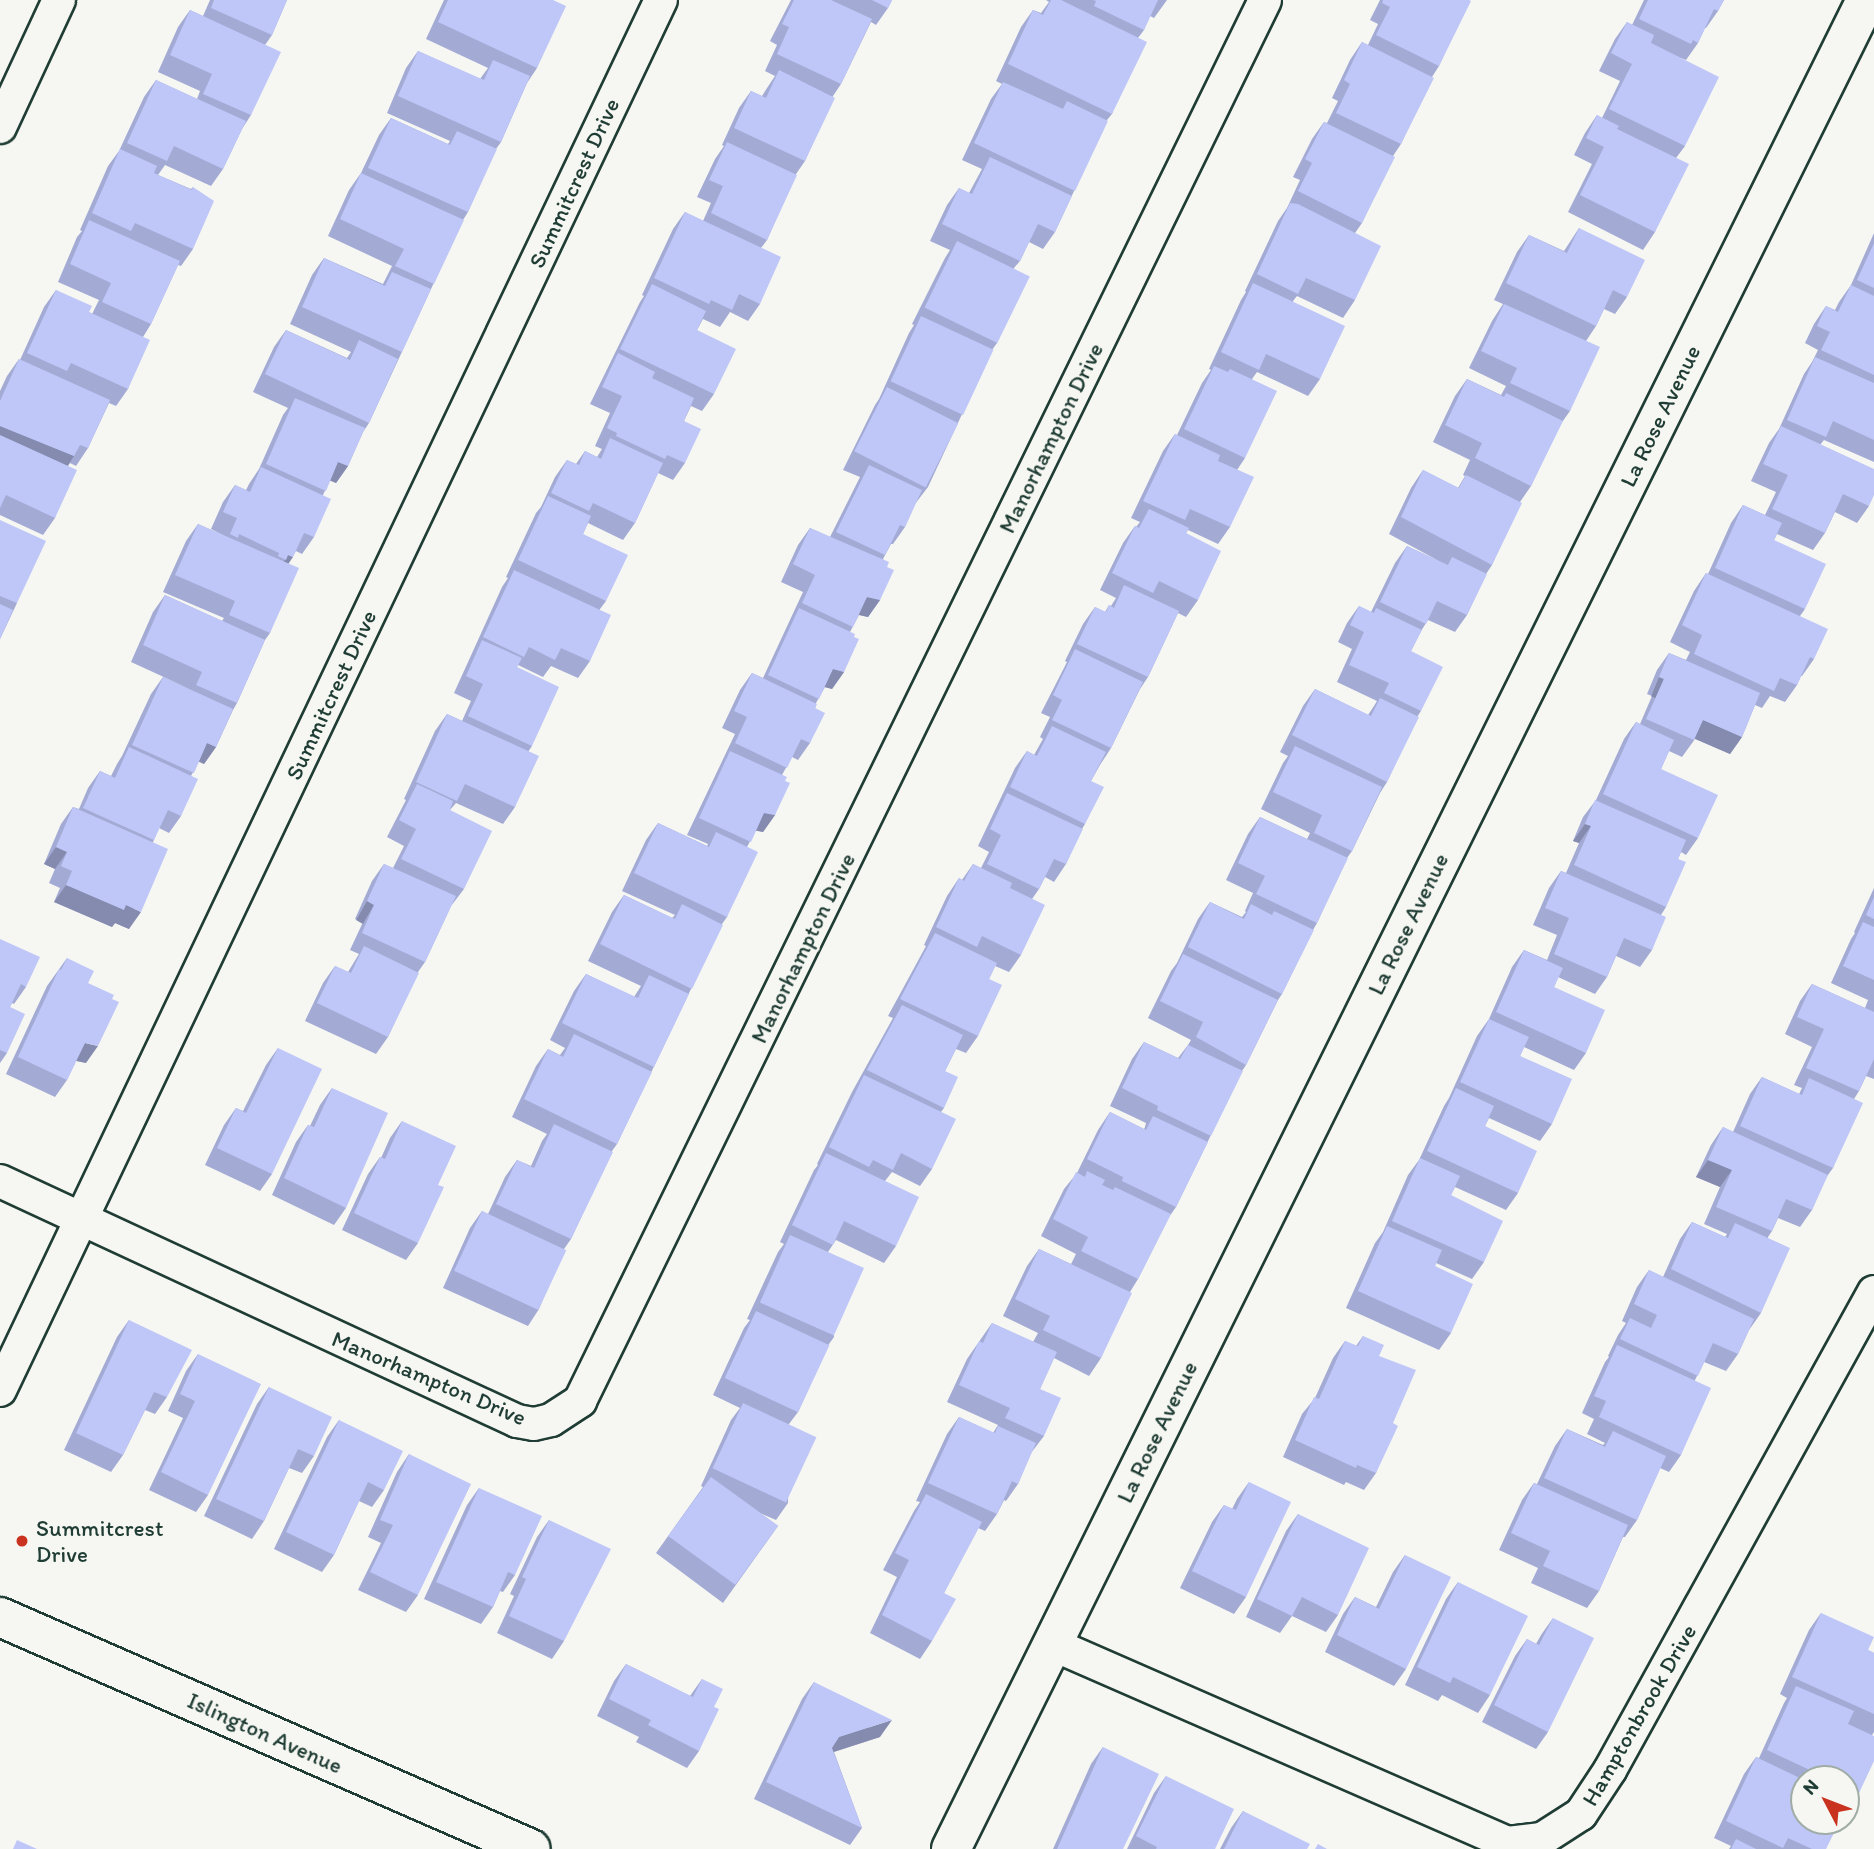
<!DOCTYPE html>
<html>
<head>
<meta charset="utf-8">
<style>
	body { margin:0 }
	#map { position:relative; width:1874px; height:1849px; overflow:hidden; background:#f6f6f2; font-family:Itim,sans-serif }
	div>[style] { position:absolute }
	.roads { filter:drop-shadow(2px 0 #1f3d34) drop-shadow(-2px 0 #1f3d34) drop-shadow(0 2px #1f3d34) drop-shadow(0 -2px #1f3d34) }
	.street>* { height:32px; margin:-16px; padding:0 16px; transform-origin:16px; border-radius:16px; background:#f6f6f2 }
	.secondary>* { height:38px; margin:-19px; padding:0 19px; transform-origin:19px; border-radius:19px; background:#f6f6f2 }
	.wall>* { inset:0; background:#a3abd5 }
	.shaded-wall>* { inset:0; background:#858bae; transform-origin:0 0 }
	.building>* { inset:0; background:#bec7f8; transform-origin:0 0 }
	.dots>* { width:19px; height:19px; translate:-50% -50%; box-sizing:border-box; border:4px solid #f6f6f2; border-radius:50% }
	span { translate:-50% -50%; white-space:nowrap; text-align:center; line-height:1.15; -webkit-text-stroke:5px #f6f6f2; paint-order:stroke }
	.street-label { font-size:23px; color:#1f3d34 }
	.poi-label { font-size:23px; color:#1f3d34 }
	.left { translate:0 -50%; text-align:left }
	.north { position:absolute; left:1790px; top:1765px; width:70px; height:70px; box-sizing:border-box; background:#f6f6f2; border:2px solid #a0aca6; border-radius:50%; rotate:312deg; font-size:19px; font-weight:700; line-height:28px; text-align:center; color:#1f3d34 }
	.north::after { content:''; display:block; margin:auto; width:24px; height:32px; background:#c8321e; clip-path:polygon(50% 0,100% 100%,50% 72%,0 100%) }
</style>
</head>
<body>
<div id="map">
	<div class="roads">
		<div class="street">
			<i style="left:0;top:127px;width:140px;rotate:-65.1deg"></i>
			<i style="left:0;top:1181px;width:570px;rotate:24.9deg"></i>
			<i style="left:517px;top:1421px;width:17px;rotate:10deg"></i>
			<i style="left:534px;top:1424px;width:17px;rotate:-13deg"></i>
			<i style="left:551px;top:1420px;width:35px;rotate:-33deg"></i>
			<i style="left:580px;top:1401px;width:1559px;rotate:-63.94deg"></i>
			<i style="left:0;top:1390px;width:1539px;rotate:-64.57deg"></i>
			<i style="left:1052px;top:1644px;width:498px;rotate:23.6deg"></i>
			<i style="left:1508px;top:1843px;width:34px;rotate:-7deg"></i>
			<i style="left:1542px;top:1839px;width:46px;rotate:-32.7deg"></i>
			<i style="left:1581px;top:1814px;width:53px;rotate:-56.6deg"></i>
			<i style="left:1610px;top:1770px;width:546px;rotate:-61.09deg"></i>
		</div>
		<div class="secondary">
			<i style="left:0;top:1617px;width:579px;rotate:23.6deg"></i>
			<i style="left:951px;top:1849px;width:2063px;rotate:-63.67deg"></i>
		</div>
	</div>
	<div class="wall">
		<i style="clip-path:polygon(210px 0,287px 0,272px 35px,265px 45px,251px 115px,242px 129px,223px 169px,211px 186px,165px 165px,158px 175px,191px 189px,193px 187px,193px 249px,181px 266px,178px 265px,151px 324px,143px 337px,128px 389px,116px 406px,109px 403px,88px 448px,76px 466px,70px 463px,68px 466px,55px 518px,43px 535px,0 515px,0 391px,7px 376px,19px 359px,20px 360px,44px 307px,56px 290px,92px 314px,99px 300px,58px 282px,77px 237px,82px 231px,80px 230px,108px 166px,119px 151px,144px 97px,156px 80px,197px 99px,200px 91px,158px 72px,178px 27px,190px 10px,203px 16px)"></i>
		<i style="clip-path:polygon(444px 0,553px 0,537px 68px,527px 83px,501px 142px,496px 149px,468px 212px,463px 220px,369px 423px,363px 432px,348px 466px,336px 483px,330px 480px,323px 495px,314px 537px,302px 554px,296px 551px,289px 563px,270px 633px,265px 640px,237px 703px,233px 710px,216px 747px,204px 764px,199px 761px,191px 776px,181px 816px,169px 833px,159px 828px,153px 842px,129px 929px,115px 923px,112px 927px,54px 902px,60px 888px,49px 883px,55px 869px,44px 864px,61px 824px,73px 807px,79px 809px,88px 788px,100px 771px,111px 776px,117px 764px,122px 756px,151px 694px,163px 677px,190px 689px,131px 662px,153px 612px,165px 595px,222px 621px,224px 618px,163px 592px,186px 541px,198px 524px,225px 536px,211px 529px,223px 502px,235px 485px,246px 490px,249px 484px,259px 469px,283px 415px,288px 408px,253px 392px,274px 347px,286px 330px,347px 358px,351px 352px,290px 324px,312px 275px,324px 258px,383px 284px,392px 266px,328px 236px,349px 190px,361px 173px,379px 135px,391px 118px,448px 144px,450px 141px,387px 113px,406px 68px,418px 51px,480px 79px,488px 68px,426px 39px)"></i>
		<i style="clip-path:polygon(791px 0,892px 0,888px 8px,876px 25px,871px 22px,841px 84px,833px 96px,805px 161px,796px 174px,767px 240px,761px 248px,760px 304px,748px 321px,730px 312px,720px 327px,703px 319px,697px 330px,714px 394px,702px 411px,691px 406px,684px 421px,685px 463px,673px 480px,658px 473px,635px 523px,623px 540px,588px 523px,583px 534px,606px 601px,600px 609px,590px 661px,578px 678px,551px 666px,543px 677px,518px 665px,517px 667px,532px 746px,528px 752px,515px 807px,503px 824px,456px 803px,450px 810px,464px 889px,451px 906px,425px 962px,418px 972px,388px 1037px,376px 1054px,305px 1021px,323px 983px,335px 966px,348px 972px,359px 954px,350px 950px,363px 922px,355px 919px,372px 881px,384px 864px,393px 868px,404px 846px,387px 837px,406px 800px,404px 799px,435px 731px,447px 714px,462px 721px,471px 701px,454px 693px,502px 587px,508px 578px,506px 577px,536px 513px,541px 507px,555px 477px,567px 460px,576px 464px,585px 451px,597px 457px,602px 449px,595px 446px,610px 413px,590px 404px,640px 302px,644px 296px,642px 295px,673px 229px,685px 212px,703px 221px,711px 203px,697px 197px,715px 159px,724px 146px,722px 145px,739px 108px,751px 91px,762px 96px,767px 88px,775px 76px,765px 71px,777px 45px,770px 41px)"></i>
		<i style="clip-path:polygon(1046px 0,1167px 0,1154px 18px,1150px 16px,1144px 30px,1138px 38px,1112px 114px,1107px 120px,1055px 232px,1043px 249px,1029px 242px,1020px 261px,1014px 268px,997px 343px,992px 350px,928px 487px,915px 504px,905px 527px,893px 544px,891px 544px,883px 559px,887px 567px,880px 600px,868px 617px,859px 615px,850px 632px,844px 672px,832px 689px,825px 687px,816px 703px,810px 743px,798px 760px,792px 757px,782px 775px,775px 815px,763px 832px,756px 830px,747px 847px,727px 917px,722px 924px,617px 1144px,612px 1151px,571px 1239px,564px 1249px,539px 1309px,528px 1326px,443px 1288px,470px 1228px,482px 1211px,488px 1214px,505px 1177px,517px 1160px,531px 1166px,542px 1141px,547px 1134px,512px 1117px,536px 1066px,548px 1049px,560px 1055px,565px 1048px,550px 1040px,574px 991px,586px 974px,634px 997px,641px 986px,588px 961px,612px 912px,624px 895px,672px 918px,675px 915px,622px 891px,646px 840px,658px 823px,707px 846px,708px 844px,687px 835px,735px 734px,722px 728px,740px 690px,752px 673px,763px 678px,803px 592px,781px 582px,798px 545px,810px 528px,830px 537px,860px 477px,843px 470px,875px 405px,879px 399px,909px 333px,914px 325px,912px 324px,945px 258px,950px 250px,930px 241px,947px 205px,959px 188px,969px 193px,982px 169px,962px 160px,991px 99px,1002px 84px,996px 81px,1021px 27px,1033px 10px,1041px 13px,1049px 2px)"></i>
		<i style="clip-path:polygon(1380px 0,1469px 0,1439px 66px,1432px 77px,1401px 144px,1393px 156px,1362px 223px,1355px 233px,1355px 300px,1343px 318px,1297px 296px,1293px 301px,1320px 379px,1308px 396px,1257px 372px,1252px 379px,1245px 458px,1237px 470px,1230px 527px,1218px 544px,1188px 530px,1186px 533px,1198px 600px,1186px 617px,1178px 613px,1148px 677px,1140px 689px,1111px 748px,1100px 765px,1091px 781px,1085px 824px,1082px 829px,1066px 864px,1054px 882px,1045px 877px,1039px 889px,1032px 899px,1021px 955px,1009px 972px,995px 966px,989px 979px,978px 1036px,966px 1053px,956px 1049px,945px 1071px,944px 1108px,941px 1112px,932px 1169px,920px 1186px,892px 1172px,885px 1181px,896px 1246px,884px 1263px,836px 1240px,828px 1252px,834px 1337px,829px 1344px,798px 1412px,789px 1424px,788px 1503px,776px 1520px,760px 1513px,778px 1526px,723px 1603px,656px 1553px,703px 1487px,701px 1486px,731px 1420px,740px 1408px,713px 1395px,744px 1328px,750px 1320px,747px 1319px,778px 1252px,784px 1244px,780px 1242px,814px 1170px,818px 1165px,817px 1164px,852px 1092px,893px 1018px,888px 1016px,926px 946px,924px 945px,947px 896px,959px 878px,962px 880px,973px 864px,981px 868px,989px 852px,978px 846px,1015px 768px,1027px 751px,1034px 755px,1043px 739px,1040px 737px,1050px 717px,1041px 713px,1067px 662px,1065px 661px,1083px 624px,1095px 607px,1105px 612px,1109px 605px,1111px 606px,1116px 598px,1100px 590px,1123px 543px,1135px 526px,1136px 527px,1140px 522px,1131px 518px,1163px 451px,1175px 434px,1177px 435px,1202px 383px,1211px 370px,1209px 369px,1241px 300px,1246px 292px,1245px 291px,1278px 221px,1287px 208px,1300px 180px,1293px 177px,1312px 139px,1324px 122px,1327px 123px,1338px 101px,1332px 98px,1350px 60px,1362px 42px,1368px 45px,1378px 24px,1370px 20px)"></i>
		<i style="clip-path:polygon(1644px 0,1724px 0,1718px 11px,1706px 28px,1705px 28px,1698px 43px,1686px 60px,1681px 58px,1685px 146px,1676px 158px,1655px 232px,1643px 250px,1568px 212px,1592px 164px,1574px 155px,1585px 133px,1597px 115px,1602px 118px,1620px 81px,1599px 71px,1615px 39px,1627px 22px,1632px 25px)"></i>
		<i style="clip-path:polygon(1579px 228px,1627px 297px,1615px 314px,1604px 309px,1596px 326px,1586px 341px,1570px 411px,1560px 425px,1531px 486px,1520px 502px,1492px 565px,1486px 574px,1467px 615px,1455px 632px,1428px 620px,1421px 631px,1411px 651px,1421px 711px,1417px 717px,1387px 782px,1380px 793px,1352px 851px,1347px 858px,1317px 923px,1313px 930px,1282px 994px,1278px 1000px,1246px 1065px,1242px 1071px,1176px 1207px,1169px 1217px,1138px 1279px,1130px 1292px,1101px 1358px,1089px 1376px,1054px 1358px,1040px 1389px,1044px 1436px,1031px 1453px,1018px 1484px,1006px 1501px,1004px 1500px,997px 1514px,985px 1531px,978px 1528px,944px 1593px,932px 1641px,920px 1659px,870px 1633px,897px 1577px,883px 1570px,914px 1511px,920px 1502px,916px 1501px,947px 1434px,959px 1417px,993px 1433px,998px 1425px,947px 1402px,967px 1359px,992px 1323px,1033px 1342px,1038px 1333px,1003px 1316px,1027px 1266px,1039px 1249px,1071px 1264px,1076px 1254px,1041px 1236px,1064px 1189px,1077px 1173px,1098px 1130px,1110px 1112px,1144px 1129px,1145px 1127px,1146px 1123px,1110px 1106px,1132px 1059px,1144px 1042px,1178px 1058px,1188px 1045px,1191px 1040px,1148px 1018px,1171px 971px,1177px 963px,1198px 919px,1210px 902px,1242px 917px,1246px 912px,1245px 911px,1253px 893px,1226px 880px,1248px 834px,1260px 817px,1307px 839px,1310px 833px,1261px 809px,1283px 763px,1288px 756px,1280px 752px,1303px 706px,1315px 689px,1368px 715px,1374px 706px,1377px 701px,1337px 682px,1352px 649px,1338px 642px,1347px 623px,1359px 606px,1371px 612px,1395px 563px,1407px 546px,1439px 561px,1389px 534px,1411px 488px,1423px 470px,1458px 488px,1465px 476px,1463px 475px,1470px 460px,1433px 442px,1455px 396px,1467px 379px,1501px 395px,1506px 386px,1469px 368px,1492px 321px,1503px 304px,1494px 300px,1517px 252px,1529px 235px,1564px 251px)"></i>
		<i style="clip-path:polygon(1874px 233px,1874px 462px,1824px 440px,1820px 445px,1869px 506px,1857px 523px,1835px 512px,1825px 533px,1813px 550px,1777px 534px,1774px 540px,1805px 609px,1800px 616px,1814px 659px,1802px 676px,1801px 676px,1797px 685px,1785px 702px,1770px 696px,1762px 708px,1755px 705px,1742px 737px,1730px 754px,1695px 739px,1682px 757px,1669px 751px,1661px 769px,1698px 838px,1686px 855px,1681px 852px,1678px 859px,1666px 907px,1661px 915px,1652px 950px,1640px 967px,1616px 956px,1607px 977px,1595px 994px,1558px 977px,1554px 987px,1586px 1053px,1574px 1070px,1524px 1047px,1520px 1056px,1552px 1124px,1540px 1141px,1489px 1118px,1485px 1126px,1518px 1193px,1506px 1210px,1455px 1187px,1451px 1195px,1484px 1262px,1472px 1279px,1436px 1263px,1435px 1266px,1451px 1333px,1439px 1350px,1346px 1308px,1375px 1243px,1383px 1232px,1408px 1175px,1419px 1160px,1444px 1106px,1449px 1098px,1477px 1036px,1489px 1019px,1512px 967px,1524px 950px,1547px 960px,1557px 935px,1533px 925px,1549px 888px,1561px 871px,1566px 873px,1579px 843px,1573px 841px,1583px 817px,1596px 800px,1624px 739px,1636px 722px,1640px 724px,1652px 696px,1647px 694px,1657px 670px,1669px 653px,1686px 660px,1690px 652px,1670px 642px,1694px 591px,1706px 573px,1708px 574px,1731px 523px,1743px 505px,1765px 515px,1776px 492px,1751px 481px,1769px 443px,1779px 429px,1804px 374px,1812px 362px,1818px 350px,1805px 343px,1814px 324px,1826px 306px,1835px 310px,1839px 302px,1851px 285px)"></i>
		<i style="clip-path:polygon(0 520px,17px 603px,0 639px)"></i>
		<i style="clip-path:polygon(1874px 888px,1874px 1079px,1866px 1076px,1859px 1091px,1854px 1099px,1833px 1168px,1825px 1179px,1812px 1210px,1800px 1227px,1778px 1218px,1772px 1231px,1768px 1237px,1761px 1313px,1749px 1330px,1738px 1354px,1726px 1371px,1704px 1362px,1695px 1380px,1681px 1455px,1669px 1472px,1660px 1468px,1637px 1520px,1625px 1537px,1623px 1537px,1599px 1591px,1587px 1608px,1531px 1583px,1538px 1568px,1499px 1550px,1522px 1500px,1534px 1483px,1537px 1484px,1555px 1446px,1567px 1429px,1603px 1445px,1605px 1443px,1587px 1434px,1594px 1419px,1582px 1413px,1605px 1362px,1609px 1357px,1608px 1356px,1618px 1335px,1626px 1323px,1622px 1321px,1637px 1287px,1649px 1270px,1663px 1277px,1680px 1239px,1692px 1222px,1725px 1237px,1727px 1234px,1704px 1224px,1720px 1187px,1696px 1177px,1711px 1145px,1723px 1127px,1733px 1132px,1750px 1094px,1762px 1077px,1799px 1094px,1802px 1088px,1794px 1085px,1812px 1047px,1785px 1034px,1800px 1001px,1812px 984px,1865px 1008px,1868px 1000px,1831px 983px,1851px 939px,1855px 933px,1854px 932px)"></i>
		<i style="clip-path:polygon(0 939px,26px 987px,14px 1004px,12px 1003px,10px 1007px,7px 1053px,0 1063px)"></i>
		<i style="clip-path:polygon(67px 958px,88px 983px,86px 1063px,76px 1061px,67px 1080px,55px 1097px,6px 1074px,47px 986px)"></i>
		<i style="clip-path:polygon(278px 1048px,272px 1174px,260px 1191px,205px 1165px,224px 1125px,236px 1108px,243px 1111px,266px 1065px)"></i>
		<i style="clip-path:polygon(332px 1088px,346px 1208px,334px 1225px,272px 1195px,296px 1142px,308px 1125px,310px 1126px,320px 1105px)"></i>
		<i style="clip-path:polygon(402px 1121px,418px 1243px,406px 1260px,342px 1230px,368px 1174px,380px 1157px,381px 1158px,390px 1138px)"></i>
		<i style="clip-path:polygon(129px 1320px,167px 1397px,155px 1414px,145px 1410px,123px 1455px,111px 1472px,64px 1450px,117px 1337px)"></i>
		<i style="clip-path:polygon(1363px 1336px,1379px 1356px,1393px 1423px,1376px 1473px,1364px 1490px,1346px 1482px,1344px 1485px,1283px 1457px,1302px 1414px,1315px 1398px,1333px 1358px,1345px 1341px,1356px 1346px)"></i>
		<i style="clip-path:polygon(198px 1354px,208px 1495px,196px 1512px,149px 1490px,183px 1418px,168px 1411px,186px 1371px)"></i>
		<i style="clip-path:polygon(269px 1387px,314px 1456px,302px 1473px,289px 1468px,264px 1521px,252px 1539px,204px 1516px,257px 1404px)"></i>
		<i style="clip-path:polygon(339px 1420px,384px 1490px,372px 1507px,359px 1501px,334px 1555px,322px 1572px,274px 1549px,327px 1437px)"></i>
		<i style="clip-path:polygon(409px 1454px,418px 1595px,406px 1612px,358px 1590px,381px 1543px,368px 1537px,397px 1472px)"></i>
		<i style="clip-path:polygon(1249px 1482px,1246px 1597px,1234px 1614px,1180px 1588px,1212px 1522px,1224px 1505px,1232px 1509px,1237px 1499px)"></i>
		<i style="clip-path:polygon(479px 1488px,515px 1575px,503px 1592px,500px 1591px,493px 1607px,481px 1624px,424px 1599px,467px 1505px)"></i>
		<i style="clip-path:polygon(1298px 1514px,1338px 1615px,1326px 1632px,1292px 1616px,1280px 1633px,1246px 1617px,1286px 1531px)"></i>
		<i style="clip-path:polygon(549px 1520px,564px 1641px,552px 1659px,497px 1633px,514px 1596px,510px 1594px,537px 1537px)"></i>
		<i style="clip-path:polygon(1405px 1555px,1406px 1669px,1394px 1686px,1325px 1652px,1343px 1614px,1355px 1597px,1376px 1607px,1393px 1572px)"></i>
		<i style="clip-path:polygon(1458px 1582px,1490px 1695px,1478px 1713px,1442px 1695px,1438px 1701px,1405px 1685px,1446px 1599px)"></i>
		<i style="clip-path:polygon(1821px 1613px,1868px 1650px,1874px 1653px,1874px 1732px,1872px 1735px,1859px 1793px,1847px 1810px,1846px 1809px,1846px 1779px,1804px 1779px,1804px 1821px,1826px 1849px,1729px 1849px,1731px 1846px,1714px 1838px,1744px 1774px,1756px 1757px,1759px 1758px,1784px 1703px,1787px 1698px,1780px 1694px,1809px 1630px)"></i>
		<i style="clip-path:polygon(1553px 1618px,1548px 1732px,1536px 1749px,1482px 1722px,1515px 1656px,1527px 1639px,1536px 1644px,1541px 1635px)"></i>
		<i style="clip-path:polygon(626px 1664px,690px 1696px,702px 1679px,714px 1707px,699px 1751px,687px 1768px,636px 1742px,639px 1737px,597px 1716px,614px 1681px)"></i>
		<i style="clip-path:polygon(814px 1682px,880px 1737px,834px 1752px,862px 1828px,850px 1845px,754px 1799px,802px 1699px)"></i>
		<i style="clip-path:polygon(1103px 1747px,1123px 1849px,1053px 1849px,1091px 1764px)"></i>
		<i style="clip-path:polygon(1166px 1776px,1215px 1849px,1127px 1849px,1154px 1793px)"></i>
		<i style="clip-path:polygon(1243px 1811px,1307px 1849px,1220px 1849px,1231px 1828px)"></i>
	</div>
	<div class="shaded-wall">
		<i style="clip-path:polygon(0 426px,74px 456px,63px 473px,0 448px)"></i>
		<i style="clip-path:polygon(338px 462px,348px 466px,336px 483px,326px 479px)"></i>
		<i style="clip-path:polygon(288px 555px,293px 557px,281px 574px,277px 572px)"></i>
		<i style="clip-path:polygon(867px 597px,880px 600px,868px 617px,855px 614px)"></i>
		<i style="clip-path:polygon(833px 669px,844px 672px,832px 689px,821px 686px)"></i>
		<i style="left:1659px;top:677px;width:5px;height:21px;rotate:22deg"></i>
		<i style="clip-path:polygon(1703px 720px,1742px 737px,1730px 754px,1691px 737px)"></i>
		<i style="clip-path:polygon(207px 743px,216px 747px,204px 764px,195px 760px)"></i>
		<i style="clip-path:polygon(764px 813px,775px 815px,763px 832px,752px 830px)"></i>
		<i style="clip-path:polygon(1585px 824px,1591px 826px,1579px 843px,1573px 841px)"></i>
		<i style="clip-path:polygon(56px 847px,67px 852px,55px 869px,44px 864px)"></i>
		<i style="clip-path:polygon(66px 885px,126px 905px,141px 912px,129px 929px,115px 923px,112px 927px,54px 902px)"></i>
		<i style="left:367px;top:901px;width:8px;height:22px;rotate:30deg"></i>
		<i style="clip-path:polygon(85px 1043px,98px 1046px,86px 1063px,73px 1060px)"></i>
		<i style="clip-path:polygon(1708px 1160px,1732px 1170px,1720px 1187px,1696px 1177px)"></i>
		<i style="clip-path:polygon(892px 1720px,880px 1737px,827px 1754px,839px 1737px)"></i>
	</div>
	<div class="building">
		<i style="clip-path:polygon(214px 0,287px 0,272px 35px,211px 8px)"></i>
		<i style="clip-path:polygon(448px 0,553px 0,566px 6px,537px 68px,438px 22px)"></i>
		<i style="clip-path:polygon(794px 0,831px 0,872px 19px,841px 84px,777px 54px,789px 27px,782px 24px)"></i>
		<i style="clip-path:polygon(872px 0,892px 0,888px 8px)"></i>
		<i style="clip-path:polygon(1051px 0,1061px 0,1147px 42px,1112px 114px,1008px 64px,1033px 10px,1043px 15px)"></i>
		<i style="clip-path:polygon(1093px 0,1158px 0,1144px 30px,1094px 6px,1096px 1px)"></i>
		<i style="clip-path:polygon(1383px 0,1469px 0,1471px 1px,1439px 66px,1376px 35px,1390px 7px,1382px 3px)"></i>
		<i style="clip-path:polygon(1648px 0,1724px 0,1718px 11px,1714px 9px,1698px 43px,1693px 40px,1691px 44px,1639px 19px)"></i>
		<i style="clip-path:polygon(190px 10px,281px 52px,251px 115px,203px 94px,212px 74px,170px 55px)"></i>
		<i style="clip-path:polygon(1627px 22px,1654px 35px,1651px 43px,1719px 77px,1685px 146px,1609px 109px,1632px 64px,1611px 53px)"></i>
		<i style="clip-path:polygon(1362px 42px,1434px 78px,1401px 144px,1336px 113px,1350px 84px,1344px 80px)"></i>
		<i style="clip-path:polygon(418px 51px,484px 80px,493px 60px,530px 76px,501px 142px,398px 96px)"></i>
		<i style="clip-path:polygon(779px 70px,835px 98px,805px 161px,734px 128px,751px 91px,766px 98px)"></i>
		<i style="clip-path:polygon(156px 80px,246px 121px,223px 169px,174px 146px,167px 161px,127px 143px)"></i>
		<i style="clip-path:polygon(1003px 82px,1063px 109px,1067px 101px,1108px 121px,1075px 191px,974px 143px)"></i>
		<i style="clip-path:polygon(1597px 115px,1619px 126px,1617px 129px,1689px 164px,1655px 232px,1580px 195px,1604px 147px,1586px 138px)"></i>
		<i style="clip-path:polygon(391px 118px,450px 145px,457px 131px,497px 149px,468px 212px,368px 168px)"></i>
		<i style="clip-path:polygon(1324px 122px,1395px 157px,1362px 223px,1298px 191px,1312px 163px,1305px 159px)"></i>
		<i style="clip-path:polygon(727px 142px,797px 175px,767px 240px,711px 213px,723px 186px,709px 180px)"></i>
		<i style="clip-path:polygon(120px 149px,157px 166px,154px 173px,192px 190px,193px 187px,214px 201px,193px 249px,135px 223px,131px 231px,92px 213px)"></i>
		<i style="clip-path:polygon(990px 157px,1072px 196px,1055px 232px,1038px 224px,1020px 261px,942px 224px,959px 188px,972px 194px)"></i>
		<i style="clip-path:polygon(361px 173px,464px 220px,434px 284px,395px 266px,404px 249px,340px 219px)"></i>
		<i style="clip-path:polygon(1290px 203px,1298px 204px,1381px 246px,1355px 300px,1306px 278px,1298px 294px,1257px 274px)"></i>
		<i style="clip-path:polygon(685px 212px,781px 257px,760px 304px,739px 294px,732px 310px,711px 300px,709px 304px,654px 278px)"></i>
		<i style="clip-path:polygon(89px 220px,180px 261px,151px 324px,102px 302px,111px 283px,70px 264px)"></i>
		<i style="clip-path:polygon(1579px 228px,1645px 260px,1627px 297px,1613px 290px,1596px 326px,1506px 283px,1529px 235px,1567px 253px)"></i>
		<i style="left:957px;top:241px;width:81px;height:74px;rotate:26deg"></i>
		<i style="clip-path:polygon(1874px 243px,1874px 288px,1857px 280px)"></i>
		<i style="clip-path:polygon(324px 258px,385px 286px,392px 272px,431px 289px,402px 352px,302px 307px)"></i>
		<i style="clip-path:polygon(1253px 283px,1345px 326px,1320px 379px,1266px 354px,1259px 370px,1221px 352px)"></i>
		<i style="clip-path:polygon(652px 284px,706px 311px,697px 330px,736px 349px,714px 394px,620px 349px)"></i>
		<i style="clip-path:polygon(1851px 285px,1874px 296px,1874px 375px,1821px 350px,1830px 332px,1817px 326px,1826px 306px,1838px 312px)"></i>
		<i style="clip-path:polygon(56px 290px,92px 306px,89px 312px,150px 340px,128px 389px,71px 363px,67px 371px,27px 353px)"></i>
		<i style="clip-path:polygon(1504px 304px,1600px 347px,1570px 411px,1510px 383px,1517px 368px,1481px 351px)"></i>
		<i style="left:921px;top:316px;width:80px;height:72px;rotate:25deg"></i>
		<i style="clip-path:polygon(286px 330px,350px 360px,359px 340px,398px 359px,369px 423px,265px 374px)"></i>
		<i style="clip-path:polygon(618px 353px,655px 372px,652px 378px,694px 398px,684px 421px,701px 429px,685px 463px,667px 455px,665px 459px,616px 436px,617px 433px,607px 428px,622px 396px,602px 387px)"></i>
		<i style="clip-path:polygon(1815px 357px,1874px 383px,1874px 440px,1833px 421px,1826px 437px,1787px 420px)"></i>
		<i style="clip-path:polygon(19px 359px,110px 400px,88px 448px,80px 445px,74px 456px,0 426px,0 401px)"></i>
		<i style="clip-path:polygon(1214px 366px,1228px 372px,1230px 369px,1277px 391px,1245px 458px,1184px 429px)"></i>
		<i style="clip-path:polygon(1467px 379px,1504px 397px,1506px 393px,1563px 421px,1531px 486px,1475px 458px,1482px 443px,1445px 425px)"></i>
		<i style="left:887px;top:387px;width:80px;height:72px;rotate:27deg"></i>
		<i style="clip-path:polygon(295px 398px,365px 428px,348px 466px,338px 462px,326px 491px,266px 464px)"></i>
		<i style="clip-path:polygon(1781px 426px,1874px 469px,1874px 495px,1869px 506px,1843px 494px,1825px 533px,1772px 509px,1788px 475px,1763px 464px)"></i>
		<i style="clip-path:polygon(1175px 434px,1220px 455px,1218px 461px,1254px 477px,1230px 527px,1190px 509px,1185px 520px,1143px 501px)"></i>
		<i style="clip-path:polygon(0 435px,77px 470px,55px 518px,6px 495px,0 508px)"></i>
		<i style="clip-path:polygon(610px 438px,663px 463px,635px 523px,593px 503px,589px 511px,551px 493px,567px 460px,579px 465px,585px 451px,601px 459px)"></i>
		<i style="clip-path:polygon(869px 465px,922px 490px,905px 527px,900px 525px,885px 555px,836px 532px)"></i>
		<i style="clip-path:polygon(261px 467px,331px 499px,314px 537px,304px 533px,293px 557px,288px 555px,286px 560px,278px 556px,279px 553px,239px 534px,238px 538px,230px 534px,237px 518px,223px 512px,235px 485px,250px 492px)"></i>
		<i style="clip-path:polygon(1423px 470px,1459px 488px,1466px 475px,1522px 503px,1492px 565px,1401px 517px)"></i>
		<i style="clip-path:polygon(548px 496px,591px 516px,583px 534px,628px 555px,606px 601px,518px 560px)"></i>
		<i style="clip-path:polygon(1743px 505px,1782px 523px,1774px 540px,1826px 564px,1805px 609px,1715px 568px)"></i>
		<i style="clip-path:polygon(1149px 509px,1189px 528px,1186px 533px,1221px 551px,1198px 600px,1159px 581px,1153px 593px,1112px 573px,1135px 526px,1139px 528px)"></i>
		<i style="clip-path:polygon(0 520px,46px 541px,17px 603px,0 596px)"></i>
		<i style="clip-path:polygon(198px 524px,299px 568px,270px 633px,229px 615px,235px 601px,175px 575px)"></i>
		<i style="clip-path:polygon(810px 528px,889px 562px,887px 567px,894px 570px,880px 600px,867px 597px,853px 627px,802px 603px,815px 575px,793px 564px)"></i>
		<i style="clip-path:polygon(1407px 546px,1448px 565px,1452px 557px,1487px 574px,1467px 615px,1437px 601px,1426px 624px,1380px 602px)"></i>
		<i style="clip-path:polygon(514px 570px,611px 615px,590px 661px,561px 648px,555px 660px,529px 647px,524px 657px,483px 637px)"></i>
		<i style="clip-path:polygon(1706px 573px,1828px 629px,1814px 659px,1810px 657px,1797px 685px,1780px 678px,1774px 691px,1694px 654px,1702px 635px,1682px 625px)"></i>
		<i style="clip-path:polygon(1124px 585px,1179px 611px,1148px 677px,1077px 644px,1095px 607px,1106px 612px,1109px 605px,1114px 608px)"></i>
		<i style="clip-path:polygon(165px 595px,265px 640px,237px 703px,196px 685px,202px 672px,143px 645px)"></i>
		<i style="clip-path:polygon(0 604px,13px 610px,0 639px)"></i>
		<i style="clip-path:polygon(1359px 606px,1374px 613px,1376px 608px,1422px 630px,1411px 651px,1443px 667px,1421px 711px,1384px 693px,1389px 683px,1349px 665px,1364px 632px,1350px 625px)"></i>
		<i style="clip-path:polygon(799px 608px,855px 634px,854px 637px,859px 639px,844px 672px,833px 669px,819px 699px,768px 675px)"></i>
		<i style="clip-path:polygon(482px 640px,522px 658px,517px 667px,559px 687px,532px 746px,468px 716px,483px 684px,466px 676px)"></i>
		<i style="clip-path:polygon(1075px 649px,1143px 682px,1111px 748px,1052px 720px,1062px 700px,1053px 695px)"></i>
		<i style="clip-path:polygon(1669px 653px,1760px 693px,1742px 737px,1703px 720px,1694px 740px,1646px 719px,1664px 679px,1659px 677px)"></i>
		<i style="clip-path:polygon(752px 673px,817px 704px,815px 708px,825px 713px,810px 743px,801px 739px,787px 768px,735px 743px,747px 717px,734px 711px)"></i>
		<i style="clip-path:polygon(163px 677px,233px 709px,216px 747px,207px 743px,194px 773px,132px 745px)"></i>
		<i style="clip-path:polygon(1315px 689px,1371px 716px,1380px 698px,1419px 717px,1387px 782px,1292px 735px)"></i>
		<i style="clip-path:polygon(447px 714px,539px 756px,515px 807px,465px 784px,457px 801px,416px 782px)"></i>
		<i style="clip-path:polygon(1636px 722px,1674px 740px,1661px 769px,1718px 795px,1698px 838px,1603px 794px)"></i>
		<i style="clip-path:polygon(1052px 726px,1106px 752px,1091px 781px,1104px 787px,1085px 824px,1010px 787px,1027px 751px,1037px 756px)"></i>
		<i style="clip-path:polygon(1295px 746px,1382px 787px,1352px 851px,1314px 833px,1322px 815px,1273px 792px)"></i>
		<i style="clip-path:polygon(129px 747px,198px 779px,181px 816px,168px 810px,154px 840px,83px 808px,100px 771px,115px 778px)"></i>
		<i style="clip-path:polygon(730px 751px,787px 777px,785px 781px,790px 783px,775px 815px,764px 813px,751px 842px,699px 818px)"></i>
		<i style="clip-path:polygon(417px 784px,453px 801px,450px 810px,492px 831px,464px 889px,401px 859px,416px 829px,399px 820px)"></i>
		<i style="clip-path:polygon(1007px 793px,1083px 829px,1066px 864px,1054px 859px,1039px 889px,987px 864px,1001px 835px,990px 829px)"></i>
		<i style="clip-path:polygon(1595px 800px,1686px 840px,1678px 859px,1686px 862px,1666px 907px,1574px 865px,1591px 826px,1585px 824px)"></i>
		<i style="clip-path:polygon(73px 807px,168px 849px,141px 912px,126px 905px,124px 910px,66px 885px,72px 871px,61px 866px,67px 852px,56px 847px)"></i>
		<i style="clip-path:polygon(1260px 817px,1348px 858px,1317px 923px,1256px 894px,1265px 876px,1238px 863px)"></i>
		<i style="clip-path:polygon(658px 823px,709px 847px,716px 832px,758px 852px,727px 917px,634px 873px)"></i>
		<i style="clip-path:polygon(384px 864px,456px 896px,425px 962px,362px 933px,374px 905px,367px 901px)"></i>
		<i style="clip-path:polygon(973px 864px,1012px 883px,1010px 888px,1045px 905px,1021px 955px,982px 936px,977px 947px,936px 927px,959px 878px,964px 881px)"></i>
		<i style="clip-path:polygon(1561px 871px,1666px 917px,1652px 950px,1624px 938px,1607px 977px,1554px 954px,1569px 918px,1545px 908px)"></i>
		<i style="clip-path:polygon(624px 895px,675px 919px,682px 904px,723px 925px,692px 989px,600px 944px)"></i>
		<i style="clip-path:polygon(1874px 897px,1874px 919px,1866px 915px)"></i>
		<i style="clip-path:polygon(1210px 902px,1244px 919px,1251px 904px,1272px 915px,1274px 911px,1314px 930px,1282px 994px,1188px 947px)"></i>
		<i style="clip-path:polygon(1863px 922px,1874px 927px,1874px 980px,1843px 966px)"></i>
		<i style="clip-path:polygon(935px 933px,997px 963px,989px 979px,1002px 985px,978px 1036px,900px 999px)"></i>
		<i style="clip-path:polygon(0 939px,40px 957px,26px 987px,21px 984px,10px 1007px,25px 1014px,7px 1053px,0 1050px)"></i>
		<i style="clip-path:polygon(364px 946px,419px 973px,388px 1037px,317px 1003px,335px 966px,351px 973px)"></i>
		<i style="clip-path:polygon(1524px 950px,1563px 968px,1554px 987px,1605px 1010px,1586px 1053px,1496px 1012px)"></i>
		<i style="clip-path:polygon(1183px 954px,1278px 1000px,1246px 1065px,1196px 1037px,1203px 1022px,1160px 1001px)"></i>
		<i style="clip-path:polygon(67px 958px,94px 971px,88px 983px,114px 995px,112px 999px,119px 1002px,98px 1046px,85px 1043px,67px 1080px,18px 1057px,59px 969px,61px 970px)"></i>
		<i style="clip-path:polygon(586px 974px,638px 998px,649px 975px,689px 994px,654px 1067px,562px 1023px)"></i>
		<i style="clip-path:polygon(1812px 984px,1874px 1012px,1874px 1059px,1859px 1091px,1806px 1068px,1824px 1029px,1797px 1017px)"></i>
		<i style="clip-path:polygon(902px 1005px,963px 1035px,945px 1071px,958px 1077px,944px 1108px,867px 1070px)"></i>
		<i style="clip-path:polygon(1489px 1019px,1529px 1037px,1520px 1056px,1572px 1079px,1552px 1124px,1460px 1082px)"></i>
		<i style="clip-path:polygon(574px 1034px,652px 1072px,617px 1144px,524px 1099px,548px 1049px,563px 1057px)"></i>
		<i style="clip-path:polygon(1144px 1042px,1180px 1059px,1188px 1045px,1243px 1071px,1211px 1136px,1157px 1110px,1158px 1106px,1122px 1088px)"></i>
		<i style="clip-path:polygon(278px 1048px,322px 1069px,272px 1174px,217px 1148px,236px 1108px,246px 1113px)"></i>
		<i style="clip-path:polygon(864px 1075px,956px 1119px,932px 1169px,901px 1153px,893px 1170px,873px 1160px,869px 1167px,829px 1147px)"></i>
		<i style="clip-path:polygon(1762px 1077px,1802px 1095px,1809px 1078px,1863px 1103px,1833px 1168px,1740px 1126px)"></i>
		<i style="clip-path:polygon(332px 1088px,388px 1113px,346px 1208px,284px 1178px,308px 1125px,314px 1127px)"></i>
		<i style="clip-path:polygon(1456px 1088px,1494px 1106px,1485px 1126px,1537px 1151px,1518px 1193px,1427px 1151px)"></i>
		<i style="clip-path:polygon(1110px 1112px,1146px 1130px,1153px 1116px,1208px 1142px,1176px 1207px,1122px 1181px,1123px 1177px,1087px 1159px)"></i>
		<i style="clip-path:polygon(402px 1121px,456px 1146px,438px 1185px,444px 1187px,418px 1243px,354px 1213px,380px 1157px,385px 1159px)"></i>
		<i style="clip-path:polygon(554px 1124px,613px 1152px,571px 1239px,496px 1204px,517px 1160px,534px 1168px)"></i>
		<i style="clip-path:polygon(1723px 1127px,1828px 1175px,1812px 1210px,1786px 1199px,1772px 1231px,1716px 1207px,1732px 1170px,1708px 1160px)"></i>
		<i style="clip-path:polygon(826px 1153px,919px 1197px,896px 1246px,844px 1221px,833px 1245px,792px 1225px)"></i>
		<i style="clip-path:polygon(1420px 1158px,1460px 1176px,1451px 1195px,1503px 1221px,1484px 1262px,1392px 1221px)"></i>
		<i style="clip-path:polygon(1087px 1171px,1105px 1180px,1102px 1185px,1113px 1190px,1115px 1187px,1171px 1214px,1138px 1279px,1081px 1251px,1088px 1237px,1053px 1219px,1076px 1172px,1085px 1177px)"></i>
		<i style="left:482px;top:1211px;width:93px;height:66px;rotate:25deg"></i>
		<i style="clip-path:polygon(1692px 1222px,1728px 1238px,1735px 1223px,1790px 1248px,1761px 1313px,1671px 1269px)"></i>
		<i style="clip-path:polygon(1387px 1226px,1442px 1250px,1435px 1266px,1473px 1284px,1451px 1333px,1358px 1291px)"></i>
		<i style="left:790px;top:1235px;width:81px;height:74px;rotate:24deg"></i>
		<i style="clip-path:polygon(1039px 1249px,1132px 1293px,1101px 1358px,1043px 1330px,1050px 1316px,1015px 1299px)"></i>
		<i style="clip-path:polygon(1649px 1270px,1754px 1319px,1738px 1354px,1713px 1343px,1698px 1376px,1620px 1339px,1630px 1318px,1651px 1328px,1657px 1315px,1634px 1304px)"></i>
		<i style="left:756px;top:1311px;width:81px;height:74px;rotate:25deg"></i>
		<i style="clip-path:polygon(129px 1320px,192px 1350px,167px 1397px,154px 1392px,123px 1455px,76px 1433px)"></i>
		<i style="clip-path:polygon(992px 1323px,1057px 1352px,1040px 1389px,1061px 1398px,1044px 1436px,1005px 1418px,1010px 1408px,959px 1385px,979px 1341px,983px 1343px)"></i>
		<i style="clip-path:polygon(1363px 1336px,1384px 1345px,1379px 1356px,1416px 1370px,1393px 1423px,1398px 1426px,1376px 1473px,1357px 1465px,1356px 1468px,1295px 1440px,1314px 1397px,1319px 1399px,1345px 1341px,1358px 1346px)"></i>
		<i style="clip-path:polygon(1617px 1345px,1711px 1388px,1681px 1455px,1599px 1417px,1606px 1401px,1594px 1396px)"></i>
		<i style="clip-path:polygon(198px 1354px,261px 1384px,208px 1495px,161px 1472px,195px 1401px,180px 1394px)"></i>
		<i style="clip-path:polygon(269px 1387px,332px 1417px,314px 1456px,298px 1449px,264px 1521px,216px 1499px)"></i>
		<i style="left:743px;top:1403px;width:81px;height:72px;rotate:25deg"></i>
		<i style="clip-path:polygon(959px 1417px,995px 1433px,998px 1426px,1036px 1443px,1018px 1484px,1012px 1481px,997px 1514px,928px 1483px)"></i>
		<i style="clip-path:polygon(339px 1420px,403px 1451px,384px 1490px,368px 1482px,334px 1555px,286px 1532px)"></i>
		<i style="clip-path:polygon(1567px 1429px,1605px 1447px,1613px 1431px,1666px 1456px,1637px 1520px,1544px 1478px)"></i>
		<i style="clip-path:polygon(409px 1454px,471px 1484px,418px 1595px,370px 1572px,393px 1525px,380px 1520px)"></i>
		<i style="left:711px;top:1477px;width:83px;height:73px;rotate:36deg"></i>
		<i style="clip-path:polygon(1249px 1482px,1291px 1502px,1246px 1597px,1192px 1571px,1224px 1505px,1236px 1510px)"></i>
		<i style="clip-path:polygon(1534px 1483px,1628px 1525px,1599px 1591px,1543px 1566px,1550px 1551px,1511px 1533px)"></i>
		<i style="clip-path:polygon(479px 1488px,542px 1516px,515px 1575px,508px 1572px,493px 1607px,436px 1582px)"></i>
		<i style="clip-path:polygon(926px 1494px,982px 1522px,944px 1593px,956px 1599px,932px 1641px,882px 1615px,909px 1560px,895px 1553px)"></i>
		<i style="clip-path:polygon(1298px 1514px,1369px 1548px,1338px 1615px,1302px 1597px,1292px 1616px,1257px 1599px)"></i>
		<i style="clip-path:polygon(549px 1520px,611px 1549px,564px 1641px,509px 1616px,526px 1579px,522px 1577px)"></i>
		<i style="clip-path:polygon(1405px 1555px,1451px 1577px,1406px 1669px,1337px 1635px,1355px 1597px,1379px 1609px)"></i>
		<i style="clip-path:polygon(1458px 1582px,1528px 1616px,1490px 1695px,1453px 1677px,1450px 1683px,1417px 1667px)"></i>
		<i style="clip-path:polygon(1821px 1613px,1874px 1637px,1868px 1650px,1874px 1653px,1874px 1714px,1792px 1677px)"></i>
		<i style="clip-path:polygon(1553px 1618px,1594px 1638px,1548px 1732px,1494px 1705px,1527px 1639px,1539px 1645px)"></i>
		<i style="clip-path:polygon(626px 1664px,693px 1697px,702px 1679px,723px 1689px,714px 1707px,719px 1709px,699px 1751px,648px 1725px,651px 1720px,609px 1699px)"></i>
		<i style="clip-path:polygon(814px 1682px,892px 1720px,839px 1737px,832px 1748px,862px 1828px,766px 1782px)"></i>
		<i style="clip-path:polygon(1796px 1686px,1854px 1711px,1848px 1724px,1874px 1736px,1874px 1761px,1859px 1793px,1846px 1787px,1846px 1779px,1829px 1779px,1767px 1750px)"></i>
		<i style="clip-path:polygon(1103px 1747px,1159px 1774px,1123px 1849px,1057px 1849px)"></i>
		<i style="clip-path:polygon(1756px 1757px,1804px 1780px,1804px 1821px,1840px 1821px,1826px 1849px,1812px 1849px,1788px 1838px,1783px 1848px,1726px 1821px)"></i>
		<i style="clip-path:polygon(1166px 1776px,1234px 1809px,1215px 1849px,1156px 1849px,1157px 1847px,1136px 1836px)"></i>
		<i style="clip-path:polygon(1243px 1811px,1310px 1844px,1307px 1849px,1224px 1849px)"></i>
		<i style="clip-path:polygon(1736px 1839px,1756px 1849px,1731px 1849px)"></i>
		<i style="clip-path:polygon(17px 1840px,37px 1849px,13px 1849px)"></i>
		<i style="clip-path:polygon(1318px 1844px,1327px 1849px,1315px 1849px)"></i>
	</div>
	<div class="dots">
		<i style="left:22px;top:1541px;background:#c8321e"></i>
	</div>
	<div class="street-label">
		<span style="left:574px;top:183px;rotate:-65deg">Summitcrest Drive</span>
		<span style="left:1660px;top:416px;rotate:-64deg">La Rose Avenue</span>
		<span style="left:1051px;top:438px;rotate:-64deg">Manorhampton Drive</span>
		<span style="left:331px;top:695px;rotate:-65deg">Summitcrest Drive</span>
		<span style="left:1408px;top:924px;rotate:-64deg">La Rose Avenue</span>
		<span style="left:803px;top:948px;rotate:-64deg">Manorhampton Drive</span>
		<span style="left:429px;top:1378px;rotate:23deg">Manorhampton Drive</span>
		<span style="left:1157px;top:1432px;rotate:-64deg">La Rose Avenue</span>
		<span style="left:1639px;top:1715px;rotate:-60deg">Hamptonbrook Drive</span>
		<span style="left:265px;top:1733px;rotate:24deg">Islington Avenue</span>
	</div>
	<div class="poi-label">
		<span class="left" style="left:36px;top:1541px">Summitcrest<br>Drive</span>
	</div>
	<div class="north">N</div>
</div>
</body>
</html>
